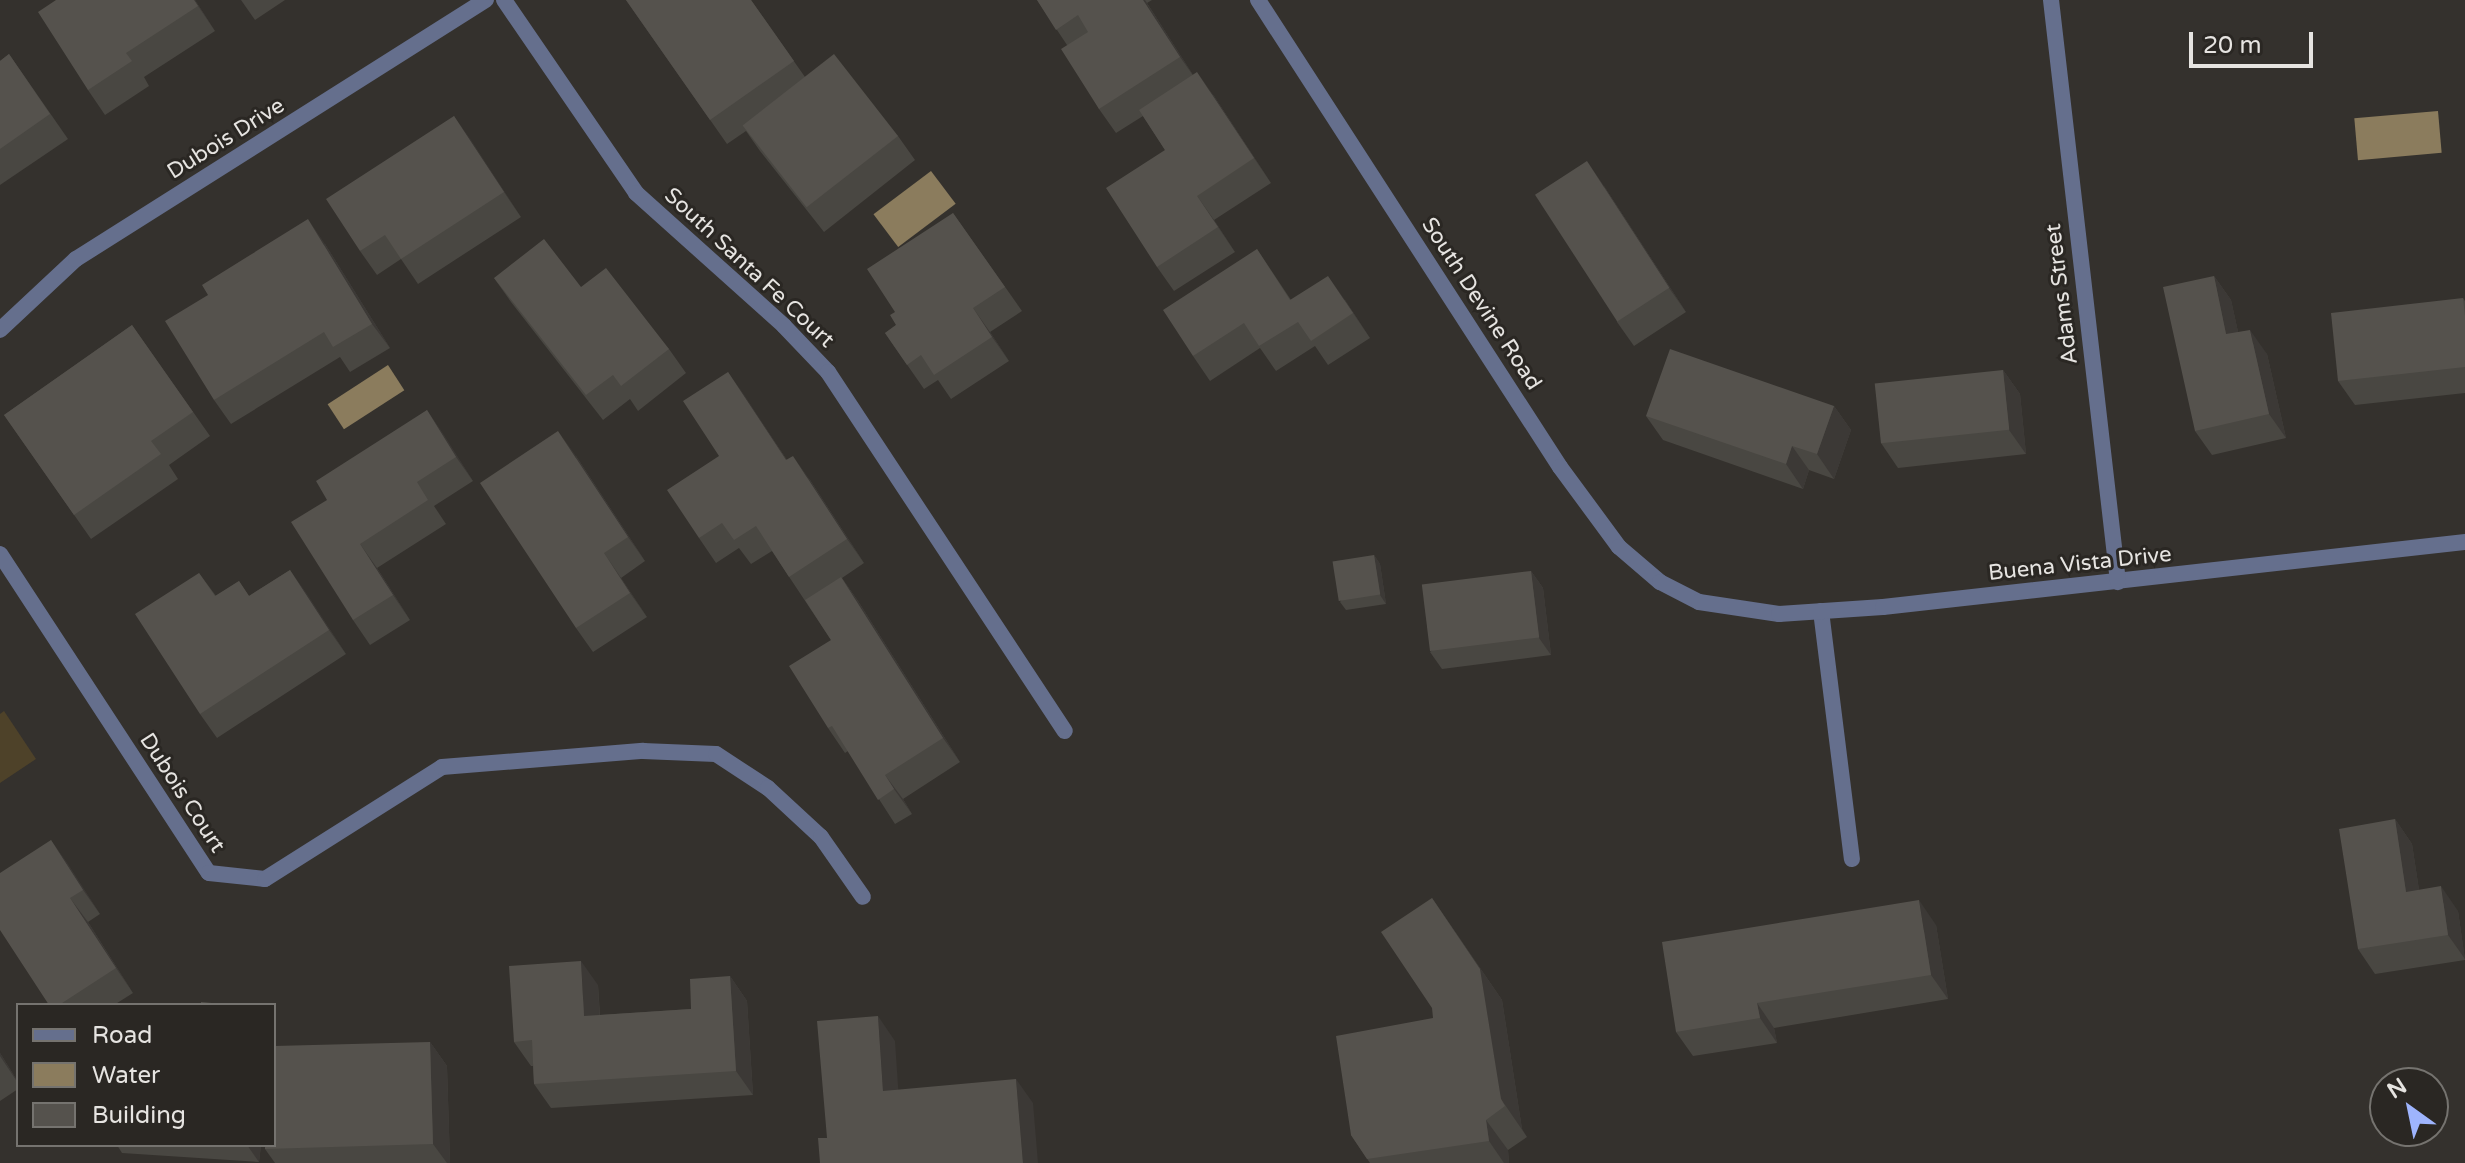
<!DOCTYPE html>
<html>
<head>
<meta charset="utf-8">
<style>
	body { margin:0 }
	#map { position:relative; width:2465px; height:1163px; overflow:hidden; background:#34312d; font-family:"Varela Round",sans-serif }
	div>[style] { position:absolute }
	.green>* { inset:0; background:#4e4229 }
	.water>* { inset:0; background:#8b7c5d; transform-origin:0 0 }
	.lane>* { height:16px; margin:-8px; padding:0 8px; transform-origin:8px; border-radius:8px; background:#656f8d }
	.street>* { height:16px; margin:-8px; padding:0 8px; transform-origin:8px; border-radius:8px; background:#656f8d }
	.wall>* { inset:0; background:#494742 }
	.shaded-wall>* { inset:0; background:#3c3936 }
	.building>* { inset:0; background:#55524d; transform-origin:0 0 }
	span { translate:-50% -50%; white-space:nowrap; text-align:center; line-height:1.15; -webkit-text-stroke:6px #2a2723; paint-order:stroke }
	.street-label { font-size:22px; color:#e6e4e1 }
	.legend { position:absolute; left:16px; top:1003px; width:260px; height:144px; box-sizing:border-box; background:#2a2723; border:2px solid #75736f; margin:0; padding:10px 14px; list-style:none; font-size:24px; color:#e6e4e1 }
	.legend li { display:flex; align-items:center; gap:16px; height:40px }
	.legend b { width:40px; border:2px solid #75736f }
	.north { position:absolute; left:2369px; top:1067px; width:80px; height:80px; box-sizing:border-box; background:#2a2723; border:2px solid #75736f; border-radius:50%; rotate:327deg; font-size:22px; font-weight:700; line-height:32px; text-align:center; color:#e6e4e1 }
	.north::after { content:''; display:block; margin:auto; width:28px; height:36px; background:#9eb4fd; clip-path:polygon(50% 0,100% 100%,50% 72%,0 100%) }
	.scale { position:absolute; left:2189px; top:32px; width:124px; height:36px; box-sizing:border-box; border:4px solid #e6e4e1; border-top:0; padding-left:10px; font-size:24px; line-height:28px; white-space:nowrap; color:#e6e4e1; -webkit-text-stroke:6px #2a2723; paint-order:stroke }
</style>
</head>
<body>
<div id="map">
	<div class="green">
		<i style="clip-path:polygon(4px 711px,36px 759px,0 783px,0 714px)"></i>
	</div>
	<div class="water">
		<i style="left:2438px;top:111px;width:42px;height:84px;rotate:85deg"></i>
		<i style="left:931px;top:171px;width:41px;height:72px;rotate:53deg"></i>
		<i style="left:388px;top:365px;width:30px;height:72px;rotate:57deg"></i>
	</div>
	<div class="lane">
		<i style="left:1821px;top:611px;width:250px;rotate:82.9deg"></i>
	</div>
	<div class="street">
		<i style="left:504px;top:0;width:234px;rotate:55.6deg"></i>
		<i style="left:636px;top:193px;width:199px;rotate:41.9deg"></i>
		<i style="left:784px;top:326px;width:64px;rotate:46.3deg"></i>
		<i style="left:828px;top:372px;width:430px;rotate:56.6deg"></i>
		<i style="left:1258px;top:0;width:556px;rotate:57.11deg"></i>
		<i style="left:1560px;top:467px;width:99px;rotate:53.6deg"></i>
		<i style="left:1619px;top:547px;width:54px;rotate:40.5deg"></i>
		<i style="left:1660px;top:582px;width:44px;rotate:27.1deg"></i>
		<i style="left:1699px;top:602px;width:81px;rotate:8.5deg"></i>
		<i style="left:1779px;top:614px;width:104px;rotate:-3.9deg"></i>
		<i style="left:1883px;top:607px;width:586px;rotate:-6.37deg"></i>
		<i style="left:2051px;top:0;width:586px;rotate:83.43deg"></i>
		<i style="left:0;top:330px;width:104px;rotate:-43.1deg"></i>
		<i style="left:76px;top:259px;width:485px;rotate:-32.3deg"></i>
		<i style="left:0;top:554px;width:381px;rotate:56.8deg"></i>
		<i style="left:209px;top:873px;width:56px;rotate:6.1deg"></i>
		<i style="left:265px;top:879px;width:209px;rotate:-32.3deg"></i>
		<i style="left:442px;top:767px;width:202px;rotate:-4.6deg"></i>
		<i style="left:643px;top:751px;width:73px;rotate:2.4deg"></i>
		<i style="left:716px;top:754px;width:62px;rotate:33.2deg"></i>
		<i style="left:768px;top:788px;width:72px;rotate:42.8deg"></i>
		<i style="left:821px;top:837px;width:73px;rotate:55deg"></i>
	</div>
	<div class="wall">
		<i style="clip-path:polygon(56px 0,195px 0,215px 31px,144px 77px,149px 86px,105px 115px,88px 90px)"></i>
		<i style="clip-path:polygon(241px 0,285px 0,255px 20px)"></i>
		<i style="clip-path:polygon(626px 0,751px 0,805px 77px,898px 136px,915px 160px,824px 232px,760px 151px,746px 131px,727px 144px)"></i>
		<i style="clip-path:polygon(1037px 0,1152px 0,1147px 3px,1193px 75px,1214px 96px,1271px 183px,1214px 220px,1235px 252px,1174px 291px,1157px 267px,1165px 150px,1143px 116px,1116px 133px,1099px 109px,1067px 45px)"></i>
		<i style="clip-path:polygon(9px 54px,68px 139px,0 185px,0 61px)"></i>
		<i style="clip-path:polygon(454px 116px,521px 217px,418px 284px,401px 259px,377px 275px,360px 251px)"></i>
		<i style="clip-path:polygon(1604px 186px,1686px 312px,1634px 346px,1617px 322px)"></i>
		<i style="clip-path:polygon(953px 213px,1022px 311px,990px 332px,1009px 361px,951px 399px,938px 380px,924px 389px,885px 333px,896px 325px,895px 312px)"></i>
		<i style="clip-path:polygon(325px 244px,390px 348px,350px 372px,340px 357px,231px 424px,214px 400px)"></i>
		<i style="clip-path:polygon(1257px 249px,1291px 300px,1345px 300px,1370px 338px,1328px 365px,1315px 346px,1276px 371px,1260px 348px,1210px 381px,1193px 356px)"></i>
		<i style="clip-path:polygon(2214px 276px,2231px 300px,2238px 332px,2267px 354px,2286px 438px,2212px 455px,2195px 431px)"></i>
		<i style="clip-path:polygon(494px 278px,581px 287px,669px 349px,686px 373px,638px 411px,630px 399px,603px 420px,511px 302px)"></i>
		<i style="clip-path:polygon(2463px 298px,2465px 301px,2465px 393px,2355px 405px,2338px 381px)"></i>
		<i style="clip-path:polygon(132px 325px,210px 436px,169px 465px,178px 479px,91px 539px,4px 415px)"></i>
		<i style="clip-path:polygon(2003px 370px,2020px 394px,2026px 454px,1898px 468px,1881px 443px)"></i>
		<i style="clip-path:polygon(728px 372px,787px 460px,810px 480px,864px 563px,842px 578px,858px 601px,960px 762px,903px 799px,912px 814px,895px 824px,848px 751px,845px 753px,828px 728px,831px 640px,772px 551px,751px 564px,739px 548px,716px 563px,699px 538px,719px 456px)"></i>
		<i style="clip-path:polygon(1834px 406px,1851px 430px,1834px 479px,1809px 470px,1803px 489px,1663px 440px,1646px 416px)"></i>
		<i style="clip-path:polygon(427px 410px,473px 481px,434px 506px,446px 524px,377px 568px,410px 620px,370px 645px,353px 620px,327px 500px)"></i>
		<i style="clip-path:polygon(576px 456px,645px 561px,621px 578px,647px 617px,593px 652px,576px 628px)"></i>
		<i style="clip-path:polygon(1374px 555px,1380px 564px,1386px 604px,1346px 610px,1340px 602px)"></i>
		<i style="clip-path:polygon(290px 570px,346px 654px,217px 738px,200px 714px,199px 573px,216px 596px,239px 581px,249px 596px)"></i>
		<i style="clip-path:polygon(1531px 571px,1543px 588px,1551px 655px,1442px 669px,1430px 652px)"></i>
		<i style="clip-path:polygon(2395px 819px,2412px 844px,2419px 890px,2458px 911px,2465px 960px,2375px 974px,2358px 949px)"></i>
		<i style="clip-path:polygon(51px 840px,100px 914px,88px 922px,133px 993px,114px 1005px,49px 1005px)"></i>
		<i style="clip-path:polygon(1432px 898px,1502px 1000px,1522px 1129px,1527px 1137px,1508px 1150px,1509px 1163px,1370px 1163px,1351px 1135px,1433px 1018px)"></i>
		<i style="clip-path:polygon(1936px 925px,1948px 999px,1774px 1028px,1777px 1043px,1693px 1056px,1676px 1032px)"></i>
		<i style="clip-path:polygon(730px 976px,747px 1001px,753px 1095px,551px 1108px,534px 1084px,533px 1066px,531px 1066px,514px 1042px,598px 985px,600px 1015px,691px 1009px)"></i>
		<i style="clip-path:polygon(430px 1042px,447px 1066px,450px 1163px,275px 1163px,265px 1149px)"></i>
		<i style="clip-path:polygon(0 1053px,18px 1082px,18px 1089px,0 1101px)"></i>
		<i style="clip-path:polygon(117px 1145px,261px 1145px,259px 1162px,122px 1153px)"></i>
	</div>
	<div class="shaded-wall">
		<i style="clip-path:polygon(194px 0,195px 0,215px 31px)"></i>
		<i style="clip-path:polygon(1143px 0,1145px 0,1197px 81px,1180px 57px)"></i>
		<i style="clip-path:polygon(1197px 72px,1214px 96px,1271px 183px,1254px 158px)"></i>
		<i style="clip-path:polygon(454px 116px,471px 140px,521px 217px,504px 192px)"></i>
		<i style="clip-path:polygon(1587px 161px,1604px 186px,1686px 312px,1669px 288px)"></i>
		<i style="clip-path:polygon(1197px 196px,1214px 220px,1235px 252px,1218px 227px)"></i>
		<i style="clip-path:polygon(308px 219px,325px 244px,390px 348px,372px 324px)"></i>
		<i style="clip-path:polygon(1328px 276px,1345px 300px,1370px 338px,1353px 313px)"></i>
		<i style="clip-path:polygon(2214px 276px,2231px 300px,2244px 359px,2226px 334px)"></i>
		<i style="clip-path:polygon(973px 308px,990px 332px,1009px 361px,992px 337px)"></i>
		<i style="clip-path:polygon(2250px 330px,2267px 354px,2286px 438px,2269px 414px)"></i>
		<i style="clip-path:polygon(2003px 370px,2020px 394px,2026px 454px,2009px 430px)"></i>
		<i style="clip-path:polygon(728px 372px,745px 396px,803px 485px,786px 460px)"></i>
		<i style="clip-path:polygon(1834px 406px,1851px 430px,1834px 479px,1817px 454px)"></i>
		<i style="clip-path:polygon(427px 410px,444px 435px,473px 481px,456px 457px)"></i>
		<i style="clip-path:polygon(558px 431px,576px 456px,645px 561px,628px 537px)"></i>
		<i style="clip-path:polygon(1792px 446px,1809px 470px,1803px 489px,1786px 464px)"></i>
		<i style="clip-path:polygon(793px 456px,810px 480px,864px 563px,847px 539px)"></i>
		<i style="clip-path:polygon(360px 544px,377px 568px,410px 620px,393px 595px)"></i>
		<i style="clip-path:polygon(604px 553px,621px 578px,647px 617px,630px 593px)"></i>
		<i style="clip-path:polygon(1374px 555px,1380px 564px,1386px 604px,1380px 595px)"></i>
		<i style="clip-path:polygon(290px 570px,307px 594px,346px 654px,329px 630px)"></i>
		<i style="clip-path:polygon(1531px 571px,1543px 588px,1551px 655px,1539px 638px)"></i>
		<i style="clip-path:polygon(841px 577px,858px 601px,960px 762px,943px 738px)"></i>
		<i style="clip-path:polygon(885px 775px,903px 799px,912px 814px,894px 789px)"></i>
		<i style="clip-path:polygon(2395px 819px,2412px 844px,2423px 916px,2406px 892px)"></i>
		<i style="clip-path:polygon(51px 840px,68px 864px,100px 914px,83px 890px)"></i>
		<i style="clip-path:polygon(2441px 886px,2458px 911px,2465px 959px,2448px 935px)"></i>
		<i style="clip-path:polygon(70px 898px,88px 922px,133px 993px,116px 968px)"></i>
		<i style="clip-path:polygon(1432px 898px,1502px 1000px,1522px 1129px,1527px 1137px,1501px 1099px)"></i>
		<i style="clip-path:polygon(1919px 900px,1936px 925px,1948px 999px,1931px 975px)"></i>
		<i style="clip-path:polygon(581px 961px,598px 985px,601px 1040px,584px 1016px)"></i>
		<i style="clip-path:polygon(730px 976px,747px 1001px,753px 1095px,736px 1071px)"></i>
		<i style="clip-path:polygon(1757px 1003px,1774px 1028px,1777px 1043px,1760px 1018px)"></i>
		<i style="clip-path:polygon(878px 1016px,895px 1041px,900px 1115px,883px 1091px)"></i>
		<i style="clip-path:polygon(430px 1042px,447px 1066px,450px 1163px,447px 1163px,433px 1144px)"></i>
		<i style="clip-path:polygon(0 1053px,18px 1082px,18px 1083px,0 1056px)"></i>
		<i style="clip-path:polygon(1016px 1079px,1033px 1103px,1038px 1163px,1023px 1163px)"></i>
		<i style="clip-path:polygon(1486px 1120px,1508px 1150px,1509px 1163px,1504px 1163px,1489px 1141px)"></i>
		<i style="clip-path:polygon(247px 1145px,261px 1145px,259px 1162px)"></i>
	</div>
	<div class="building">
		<i style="clip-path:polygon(56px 0,194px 0,198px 6px,126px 53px,132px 61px,88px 90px,38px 12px)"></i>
		<i style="clip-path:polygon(626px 0,751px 0,794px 61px,710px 120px)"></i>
		<i style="clip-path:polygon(1037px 0,1143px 0,1180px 57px,1099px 109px,1061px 49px,1088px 32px,1078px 15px,1056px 30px)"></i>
		<i style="clip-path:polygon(9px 54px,50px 114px,0 149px,0 61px)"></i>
		<i style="left:834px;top:54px;width:104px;height:116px;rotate:52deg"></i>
		<i style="clip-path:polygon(1197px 72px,1254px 158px,1197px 196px,1218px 227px,1157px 267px,1106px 188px,1165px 150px,1139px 110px)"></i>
		<i style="clip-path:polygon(454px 116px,504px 192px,401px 259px,385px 235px,360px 251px,326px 199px)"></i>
		<i style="left:1587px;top:161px;width:151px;height:62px;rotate:57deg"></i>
		<i style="clip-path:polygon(953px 213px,1005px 287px,973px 308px,992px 337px,934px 375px,921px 355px,907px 365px,885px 333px,896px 325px,890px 315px,895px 312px,867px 269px)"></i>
		<i style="clip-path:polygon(308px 219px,372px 324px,333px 347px,324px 332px,214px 400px,165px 321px,208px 295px,202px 285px)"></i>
		<i style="clip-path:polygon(544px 239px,581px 287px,606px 268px,669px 349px,621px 386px,613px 375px,586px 395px,494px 278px)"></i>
		<i style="clip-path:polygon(1257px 249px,1290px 300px,1328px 276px,1353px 313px,1311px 341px,1298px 322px,1259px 346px,1244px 323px,1193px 356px,1163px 310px)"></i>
		<i style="clip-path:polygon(2214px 276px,2226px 334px,2250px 330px,2269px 414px,2195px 431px,2163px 287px)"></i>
		<i style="clip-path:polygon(2463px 298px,2465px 316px,2465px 367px,2338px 381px,2331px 313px)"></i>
		<i style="clip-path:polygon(132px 325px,193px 412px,151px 441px,161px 454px,74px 515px,4px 415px)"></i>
		<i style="clip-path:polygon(1670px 349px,1834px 406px,1817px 454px,1792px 446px,1786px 464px,1646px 416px)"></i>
		<i style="left:2003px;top:370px;width:60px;height:129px;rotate:84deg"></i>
		<i style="clip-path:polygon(728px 372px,786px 460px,793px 456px,847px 539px,789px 577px,756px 526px,734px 540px,722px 523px,699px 538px,667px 490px,719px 456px,683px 401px)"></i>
		<i style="clip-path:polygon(427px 410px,456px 457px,417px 482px,428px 500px,360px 544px,393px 595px,353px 620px,291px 522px,327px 500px,316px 481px)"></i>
		<i style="clip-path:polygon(558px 431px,628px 537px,604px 553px,630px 593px,576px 628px,480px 483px)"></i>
		<i style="left:1374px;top:555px;width:40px;height:42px;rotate:81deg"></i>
		<i style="clip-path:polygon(290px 570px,329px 630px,200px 714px,135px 614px,199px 573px,215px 596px,239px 581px,249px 596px)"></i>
		<i style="left:1531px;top:571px;width:67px;height:110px;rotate:83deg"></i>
		<i style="clip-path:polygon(841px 577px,943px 738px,885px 775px,894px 789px,878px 800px,832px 726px,828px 728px,789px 666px,831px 640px,805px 600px)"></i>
		<i style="clip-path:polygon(2395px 819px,2406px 892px,2441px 886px,2448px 935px,2358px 949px,2339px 829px)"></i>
		<i style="clip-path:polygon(51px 840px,83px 890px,70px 898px,116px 968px,59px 1005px,49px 1005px,0 930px,0 873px)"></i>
		<i style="clip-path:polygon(1432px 898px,1480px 969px,1501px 1099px,1505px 1106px,1486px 1120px,1489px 1141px,1367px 1159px,1351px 1135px,1336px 1036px,1433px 1018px,1432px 1008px,1381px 932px)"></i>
		<i style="clip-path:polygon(1919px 900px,1931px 975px,1757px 1003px,1760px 1018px,1676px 1032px,1662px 942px)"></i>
		<i style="clip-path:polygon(581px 961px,584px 1016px,691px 1009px,690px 979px,730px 976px,736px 1071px,534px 1084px,532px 1040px,514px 1042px,509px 966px)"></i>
		<i style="clip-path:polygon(201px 1002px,234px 1005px,201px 1005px)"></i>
		<i style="clip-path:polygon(878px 1016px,883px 1091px,1016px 1079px,1023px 1163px,820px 1163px,818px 1138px,827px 1138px,817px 1021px)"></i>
		<i style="clip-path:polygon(430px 1042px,433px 1144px,265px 1149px,265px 1145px,274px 1145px,274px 1046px)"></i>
	</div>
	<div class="street-label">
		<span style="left:226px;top:139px;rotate:-32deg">Dubois Drive</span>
		<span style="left:749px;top:268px;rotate:43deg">South Santa Fe Court</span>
		<span style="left:2062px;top:294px;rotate:-97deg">Adams Street</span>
		<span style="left:1481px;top:304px;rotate:57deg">South Devine Road</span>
		<span style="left:2080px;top:564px;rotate:-6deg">Buena Vista Drive</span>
		<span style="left:182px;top:793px;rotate:57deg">Dubois Court</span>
	</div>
	<ul class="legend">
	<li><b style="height:10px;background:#656f8d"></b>Road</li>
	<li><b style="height:22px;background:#8b7c5d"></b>Water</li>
	<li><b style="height:22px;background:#55524d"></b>Building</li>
	</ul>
	<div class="north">N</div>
	<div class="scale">20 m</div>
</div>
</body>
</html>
